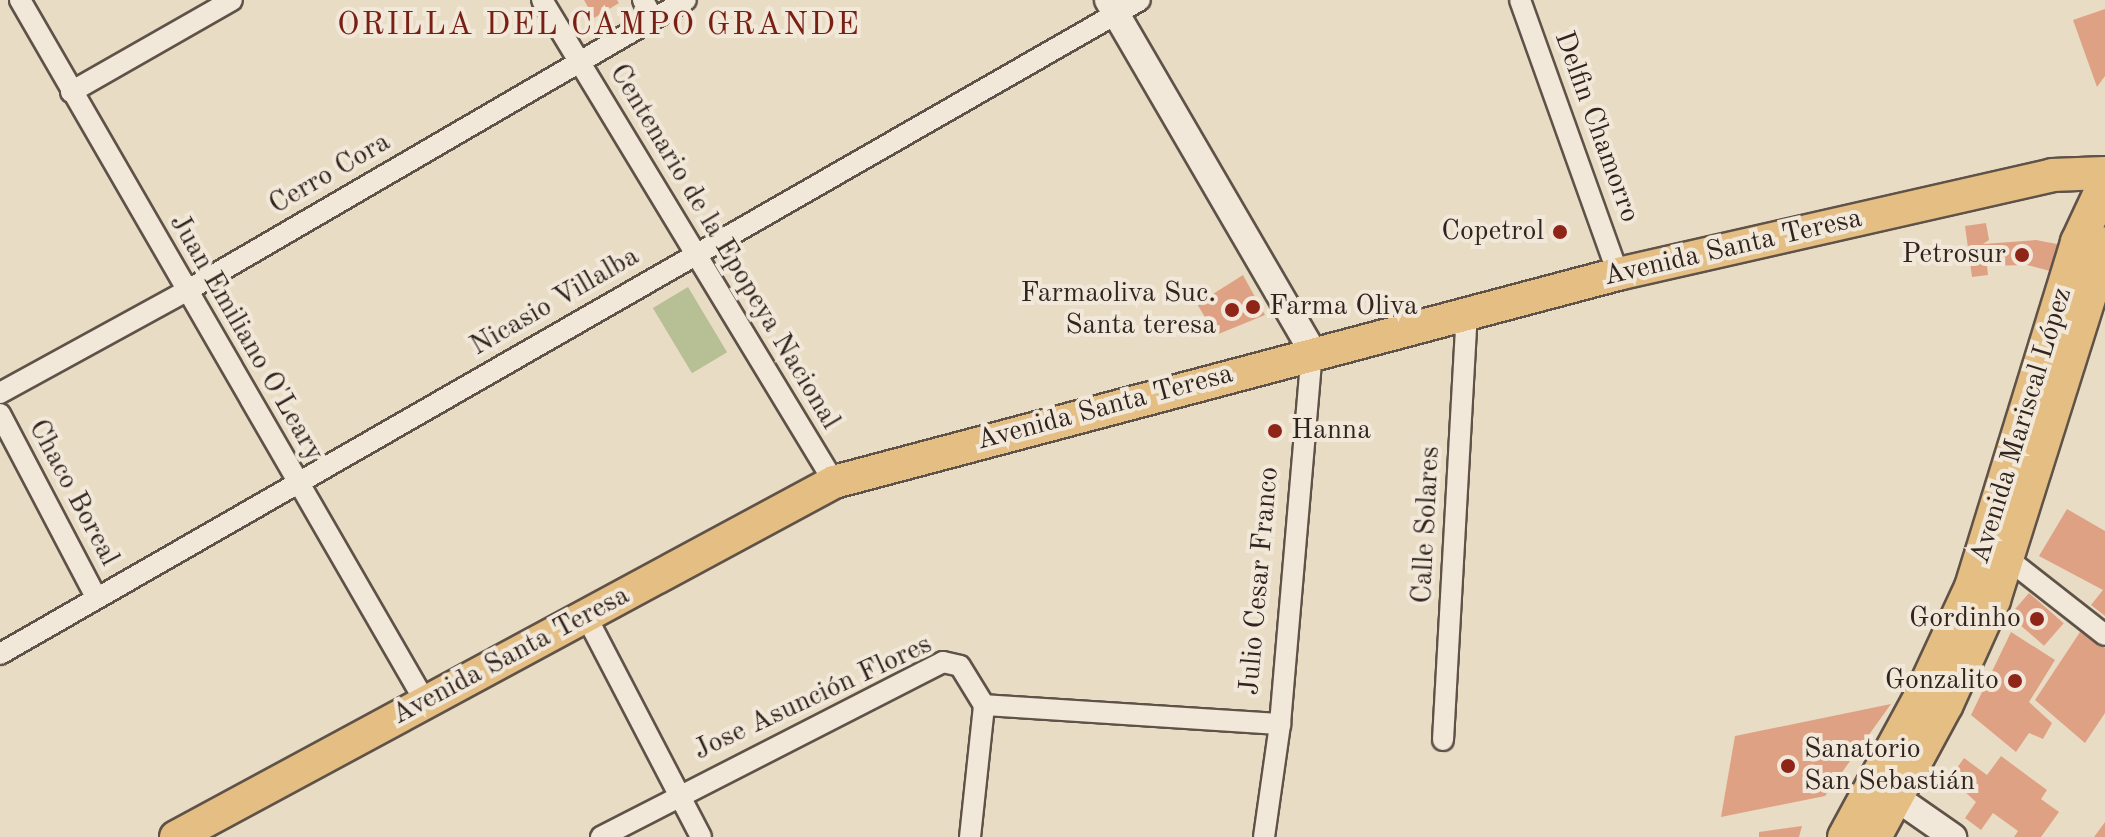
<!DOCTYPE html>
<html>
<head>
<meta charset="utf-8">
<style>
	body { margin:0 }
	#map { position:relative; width:2105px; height:837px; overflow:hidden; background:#e9dcc4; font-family:"Old Standard TT",serif }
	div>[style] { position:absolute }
	.green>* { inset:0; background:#b6c094; transform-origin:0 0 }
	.building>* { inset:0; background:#dfa184; transform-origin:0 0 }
	.roads { filter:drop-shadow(2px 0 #5f5248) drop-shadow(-2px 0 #5f5248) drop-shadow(0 2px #5f5248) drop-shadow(0 -2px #5f5248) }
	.minor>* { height:20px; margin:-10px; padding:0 10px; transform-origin:10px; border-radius:10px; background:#f1e8d9 }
	.tertiary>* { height:26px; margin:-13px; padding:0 13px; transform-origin:13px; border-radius:13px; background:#f1e8d9 }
	.primary>* { height:32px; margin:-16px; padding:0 16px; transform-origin:16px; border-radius:16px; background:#e4be82 }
	.trunk>* { height:34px; margin:-17px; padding:0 17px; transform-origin:17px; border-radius:17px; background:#e4be82 }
	.dots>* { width:22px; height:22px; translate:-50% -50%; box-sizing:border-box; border:4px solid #f1e8d9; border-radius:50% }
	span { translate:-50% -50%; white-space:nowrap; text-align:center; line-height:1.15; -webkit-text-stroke:8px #f1e8d9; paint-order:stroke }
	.street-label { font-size:28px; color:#31241f }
	.poi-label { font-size:28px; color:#31241f }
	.right { translate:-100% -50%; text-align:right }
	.left { translate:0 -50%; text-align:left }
	.quarter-label { font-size:32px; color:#7a1f14; letter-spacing:2px }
</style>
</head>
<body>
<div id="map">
	<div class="green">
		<i style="left:688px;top:287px;width:76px;height:41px;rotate:59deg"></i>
	</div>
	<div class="building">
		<i style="clip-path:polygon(584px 0,617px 0,619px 3px,594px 18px)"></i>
		<i style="clip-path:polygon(2105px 9px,2105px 76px,2097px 87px,2073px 20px)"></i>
		<i style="clip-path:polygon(1986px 223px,1989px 240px,1983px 244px,2036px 240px,2062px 245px,2054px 272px,2027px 265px,1987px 266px,1988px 275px,1972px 277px,1965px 226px)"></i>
		<i style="clip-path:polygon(1243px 275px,1265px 315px,1216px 335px,1197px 304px)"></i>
		<i style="clip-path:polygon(2067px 509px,2105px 531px,2105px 616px,2091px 605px,2103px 590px,2039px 556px)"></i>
		<i style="left:2029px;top:593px;width:46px;height:30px;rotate:41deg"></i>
		<i style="clip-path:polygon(2011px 632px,2055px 660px,2029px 702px,2052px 723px,2043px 739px,2029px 733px,2016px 752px,1971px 715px)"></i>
		<i style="clip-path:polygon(2080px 632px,2105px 648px,2105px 713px,2085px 743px,2035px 700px)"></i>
		<i style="clip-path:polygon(1891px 704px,1825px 796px,1721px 817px,1735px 736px)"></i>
		<i style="clip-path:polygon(2001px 756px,2047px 790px,2041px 799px,2059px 812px,2041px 837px,2014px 837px,2018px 831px,1993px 813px,1981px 830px,1965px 818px,1976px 802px,1950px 778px,1964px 758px,1987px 775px)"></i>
		<i style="clip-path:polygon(2105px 822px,2105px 837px,2094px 837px)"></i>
		<i style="clip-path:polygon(1802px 826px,1799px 837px,1759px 837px,1759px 832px)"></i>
	</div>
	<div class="roads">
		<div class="minor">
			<i style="left:20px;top:0;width:812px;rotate:59.99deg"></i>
			<i style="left:542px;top:0;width:564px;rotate:58.79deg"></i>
			<i style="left:643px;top:0;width:21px;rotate:62deg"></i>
			<i style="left:1520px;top:0;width:291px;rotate:70.3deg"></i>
			<i style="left:71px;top:92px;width:185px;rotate:-29.7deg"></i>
			<i style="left:0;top:393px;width:214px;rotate:-28.7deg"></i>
			<i style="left:188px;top:290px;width:576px;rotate:-30.21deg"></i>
			<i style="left:0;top:414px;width:207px;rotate:62.3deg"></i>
			<i style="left:2008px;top:559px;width:123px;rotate:38.1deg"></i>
			<i style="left:586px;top:616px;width:249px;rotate:62.5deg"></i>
			<i style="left:0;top:654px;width:1314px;rotate:-29.84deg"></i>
			<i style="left:984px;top:705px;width:297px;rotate:3.7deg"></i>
			<i style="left:1443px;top:740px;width:428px;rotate:-86.8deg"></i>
			<i style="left:601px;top:837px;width:384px;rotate:-27.1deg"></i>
			<i style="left:943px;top:662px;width:17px;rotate:13deg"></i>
			<i style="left:960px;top:666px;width:46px;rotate:58.4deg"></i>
			<i style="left:970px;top:837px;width:133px;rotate:-83.9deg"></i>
			<i style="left:1264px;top:837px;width:114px;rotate:-81.9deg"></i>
			<i style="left:1280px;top:724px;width:374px;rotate:-85.1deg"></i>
		</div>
		<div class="tertiary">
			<i style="left:1108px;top:0;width:406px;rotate:59.8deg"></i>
			<i style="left:1881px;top:787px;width:88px;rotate:34.8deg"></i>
		</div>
		<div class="primary">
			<i style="left:176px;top:837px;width:748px;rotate:-28.35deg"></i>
			<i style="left:834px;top:482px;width:811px;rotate:-14.86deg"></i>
			<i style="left:1618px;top:274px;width:445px;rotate:-12.8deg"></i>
			<i style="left:2052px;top:175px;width:53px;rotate:-2.2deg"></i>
		</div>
		<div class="trunk">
			<i style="left:1845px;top:837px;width:159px;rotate:-61.5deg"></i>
			<i style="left:1921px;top:697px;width:121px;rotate:-65.1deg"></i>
			<i style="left:1972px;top:587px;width:361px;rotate:-72.9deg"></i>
			<i style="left:2078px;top:242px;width:64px;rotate:-65deg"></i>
			<i style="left:1874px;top:837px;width:151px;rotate:-61.6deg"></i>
			<i style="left:1946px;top:704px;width:114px;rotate:-65.7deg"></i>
			<i style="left:1993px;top:600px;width:373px;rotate:-72.5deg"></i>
		</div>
	</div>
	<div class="dots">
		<i style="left:1560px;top:232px;background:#8f2418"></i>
		<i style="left:2022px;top:255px;background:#8f2418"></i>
		<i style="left:1253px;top:307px;background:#8f2418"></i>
		<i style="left:1232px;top:310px;background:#8f2418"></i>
		<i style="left:1275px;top:431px;background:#8f2418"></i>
		<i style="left:2037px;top:619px;background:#8f2418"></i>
		<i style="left:2015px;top:681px;background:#8f2418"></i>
		<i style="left:1788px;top:766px;background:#8f2418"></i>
	</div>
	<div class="street-label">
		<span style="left:1596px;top:127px;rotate:70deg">Delfin Chamorro</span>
		<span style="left:330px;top:174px;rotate:-30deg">Cerro Cora</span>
		<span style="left:724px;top:247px;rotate:59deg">Centenario de la Epopeya Nacional</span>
		<span style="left:1733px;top:248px;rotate:-13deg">Avenida Santa Teresa</span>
		<span style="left:555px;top:302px;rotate:-30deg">Nicasio Villalba</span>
		<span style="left:246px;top:338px;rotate:60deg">Juan Emiliano O'Leary</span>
		<span style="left:1105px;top:408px;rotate:-15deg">Avenida Santa Teresa</span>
		<span style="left:2022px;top:426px;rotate:-73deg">Avenida Mariscal López</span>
		<span style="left:73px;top:493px;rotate:62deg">Chaco Boreal</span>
		<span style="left:1427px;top:525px;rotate:-87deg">Calle Solares</span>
		<span style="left:1260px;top:581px;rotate:-85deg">Julio Cesar Franco</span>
		<span style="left:511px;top:656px;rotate:-28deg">Avenida Santa Teresa</span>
		<span style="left:813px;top:698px;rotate:-25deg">Jose Asunción Flores</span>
	</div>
	<div class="poi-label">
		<span class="right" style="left:1544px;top:232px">Copetrol</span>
		<span class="right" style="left:2006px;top:255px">Petrosur</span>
		<span class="right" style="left:1216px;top:310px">Farmaoliva Suc.<br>Santa teresa</span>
		<span class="left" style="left:1269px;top:307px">Farma Oliva</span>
		<span class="left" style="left:1291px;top:431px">Hanna</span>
		<span class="right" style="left:2021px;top:619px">Gordinho</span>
		<span class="right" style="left:1999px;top:681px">Gonzalito</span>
		<span class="left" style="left:1804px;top:766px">Sanatorio<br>San Sebastián</span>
	</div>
	<div class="quarter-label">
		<span style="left:599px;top:26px">ORILLA DEL CAMPO GRANDE</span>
	</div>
</div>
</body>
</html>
